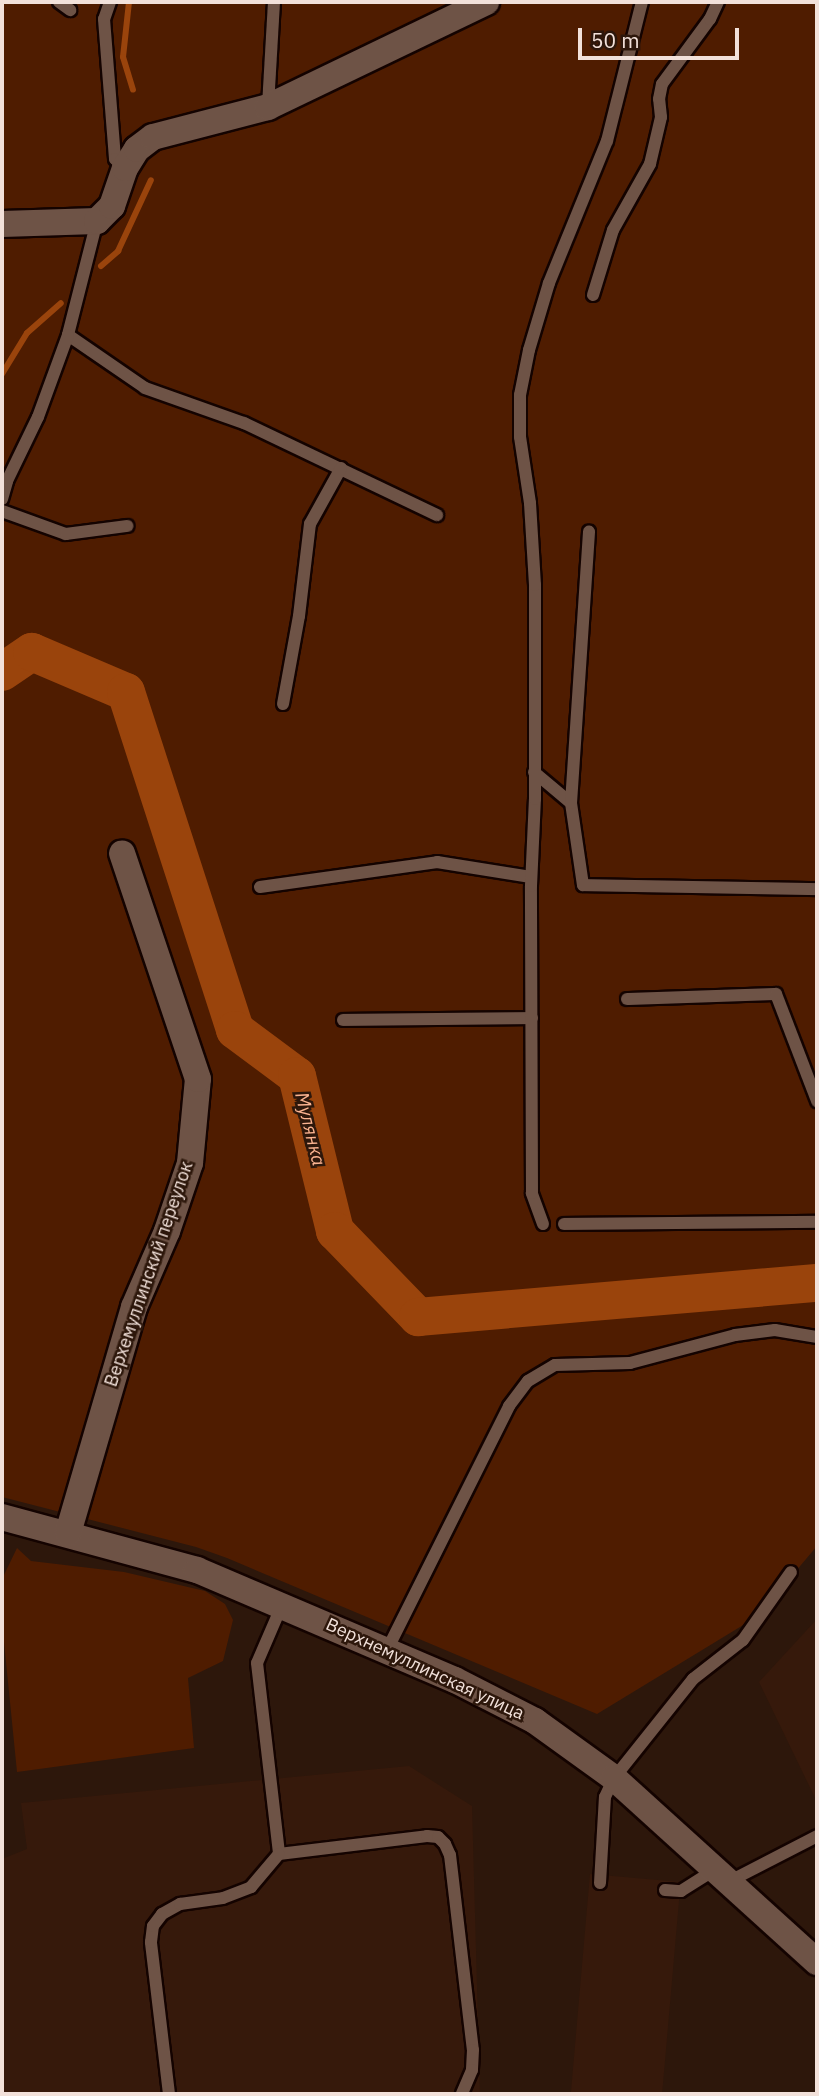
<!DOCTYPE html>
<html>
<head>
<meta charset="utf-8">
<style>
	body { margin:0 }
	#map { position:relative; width:819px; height:2096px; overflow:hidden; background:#2d170b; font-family:"IBM Plex Sans",sans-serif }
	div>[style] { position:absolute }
	.built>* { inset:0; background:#36190b; transform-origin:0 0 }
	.green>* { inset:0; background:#4f1c00 }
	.stream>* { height:6px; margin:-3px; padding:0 3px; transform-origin:3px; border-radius:3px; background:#9a440c }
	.river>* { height:38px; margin:-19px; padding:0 19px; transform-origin:19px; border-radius:19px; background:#9a440c }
	.roads { filter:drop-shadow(2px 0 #140300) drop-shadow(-2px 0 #140300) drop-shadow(0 2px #140300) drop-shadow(0 -2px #140300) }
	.service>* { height:12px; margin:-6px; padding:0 6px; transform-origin:6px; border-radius:6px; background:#6e5346 }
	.minor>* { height:26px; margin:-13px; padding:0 13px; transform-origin:13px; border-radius:13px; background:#6e5346 }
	span { translate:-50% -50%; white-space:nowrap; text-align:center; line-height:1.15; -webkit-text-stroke:5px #2d170b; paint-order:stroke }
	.street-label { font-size:18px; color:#f2e1da }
	.water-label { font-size:19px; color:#fab390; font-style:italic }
	.frame { position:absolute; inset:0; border:4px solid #f2e1da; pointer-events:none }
	.scale { position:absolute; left:578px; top:28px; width:161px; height:32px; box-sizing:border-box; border:4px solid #f2e1da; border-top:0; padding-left:9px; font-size:21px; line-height:24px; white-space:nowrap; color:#f2e1da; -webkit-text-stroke:5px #2d170b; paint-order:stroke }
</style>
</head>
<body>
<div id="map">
	<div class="built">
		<i style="clip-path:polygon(817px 1619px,817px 1802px,759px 1682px)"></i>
		<i style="clip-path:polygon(409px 1766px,472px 1806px,480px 2094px,2px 2094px,2px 1859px,27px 1849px,21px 1803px)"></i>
		<i style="left:590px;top:1874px;width:91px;height:221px;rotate:5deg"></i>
	</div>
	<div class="green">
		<i style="clip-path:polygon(2px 2px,817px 2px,817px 1546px,758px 1616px,597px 1714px,227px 1558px,196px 1547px,2px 1497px)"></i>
		<i style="clip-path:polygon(17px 1548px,31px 1561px,124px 1572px,205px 1591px,225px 1604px,233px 1620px,223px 1661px,188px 1678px,194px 1748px,17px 1772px,2px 1622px,2px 1579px)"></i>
	</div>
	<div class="stream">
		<i style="left:129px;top:2px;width:55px;rotate:96.2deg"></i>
		<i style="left:123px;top:57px;width:34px;rotate:73deg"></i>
		<i style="left:101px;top:266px;width:23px;rotate:-41deg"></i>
		<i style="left:118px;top:251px;width:78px;rotate:-65.1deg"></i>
		<i style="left:2px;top:374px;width:48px;rotate:-58.6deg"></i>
		<i style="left:27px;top:333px;width:45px;rotate:-41.4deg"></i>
	</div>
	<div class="river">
		<i style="left:2px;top:672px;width:36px;rotate:-34deg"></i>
		<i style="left:32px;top:652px;width:102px;rotate:23.1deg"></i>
		<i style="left:126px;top:692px;width:355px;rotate:72.1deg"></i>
		<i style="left:235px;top:1030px;width:77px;rotate:36.6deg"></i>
		<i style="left:297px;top:1076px;width:160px;rotate:76.2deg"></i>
		<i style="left:335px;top:1231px;width:120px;rotate:46deg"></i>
		<i style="left:418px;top:1317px;width:400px;rotate:-4.9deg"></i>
	</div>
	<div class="roads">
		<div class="service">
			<i style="left:59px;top:2px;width:14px;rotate:36deg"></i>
			<i style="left:110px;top:2px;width:18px;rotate:109deg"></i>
			<i style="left:104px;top:19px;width:140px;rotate:85.5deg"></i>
			<i style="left:115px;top:159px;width:13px;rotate:42deg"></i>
			<i style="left:268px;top:106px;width:104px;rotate:-86.7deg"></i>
			<i style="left:97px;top:221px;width:118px;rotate:104.3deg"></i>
			<i style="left:68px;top:335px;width:93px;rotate:34.5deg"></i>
			<i style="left:145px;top:388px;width:105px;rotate:19.5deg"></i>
			<i style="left:244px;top:423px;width:214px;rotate:25.5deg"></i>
			<i style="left:593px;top:295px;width:68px;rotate:-72.9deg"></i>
			<i style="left:613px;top:230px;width:76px;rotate:-60.7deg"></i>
			<i style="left:650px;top:164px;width:48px;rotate:-76.8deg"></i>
			<i style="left:661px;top:117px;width:18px;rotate:-96deg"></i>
			<i style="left:659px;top:99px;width:15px;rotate:-79deg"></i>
			<i style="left:662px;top:84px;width:81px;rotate:-53.6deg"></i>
			<i style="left:710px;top:19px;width:19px;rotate:-65deg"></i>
			<i style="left:2px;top:499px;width:19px;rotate:-74deg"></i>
			<i style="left:7px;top:481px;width:71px;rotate:-64.2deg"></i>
			<i style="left:38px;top:417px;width:87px;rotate:-69.9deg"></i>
			<i style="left:2px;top:511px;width:68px;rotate:19.8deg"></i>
			<i style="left:66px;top:534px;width:62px;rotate:-7.5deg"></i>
			<i style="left:283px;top:704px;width:89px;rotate:-79.7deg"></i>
			<i style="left:299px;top:616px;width:93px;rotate:-83.2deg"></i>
			<i style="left:310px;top:524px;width:64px;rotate:-61deg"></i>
			<i style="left:534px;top:772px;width:48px;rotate:40deg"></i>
			<i style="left:571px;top:803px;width:83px;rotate:81.7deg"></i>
			<i style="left:583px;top:885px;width:234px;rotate:1deg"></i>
			<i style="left:571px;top:803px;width:272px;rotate:-86.2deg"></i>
			<i style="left:260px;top:887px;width:179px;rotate:-8deg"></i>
			<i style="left:437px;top:862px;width:95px;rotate:9.1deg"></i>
			<i style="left:627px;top:999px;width:149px;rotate:-1.9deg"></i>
			<i style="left:776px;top:994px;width:115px;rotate:69deg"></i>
			<i style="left:343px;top:1020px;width:189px;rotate:-0.6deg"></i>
			<i style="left:543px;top:1224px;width:33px;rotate:-110deg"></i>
			<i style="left:532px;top:1193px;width:307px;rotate:-90.2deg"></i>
			<i style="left:531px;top:886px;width:87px;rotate:-87.4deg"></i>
			<i style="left:535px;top:799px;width:214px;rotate:-90deg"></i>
			<i style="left:535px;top:585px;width:82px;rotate:-93.5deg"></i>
			<i style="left:530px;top:503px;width:67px;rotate:-98.6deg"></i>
			<i style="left:520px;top:437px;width:42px;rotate:-90deg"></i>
			<i style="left:520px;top:395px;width:46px;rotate:-78.7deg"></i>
			<i style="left:529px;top:350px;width:70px;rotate:-73.4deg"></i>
			<i style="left:549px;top:283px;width:153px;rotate:-67.8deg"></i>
			<i style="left:607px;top:141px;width:143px;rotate:-75.9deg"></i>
			<i style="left:564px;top:1224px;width:253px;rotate:-0.5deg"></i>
			<i style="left:282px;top:1605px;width:63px;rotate:113.3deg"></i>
			<i style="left:257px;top:1663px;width:192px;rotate:83.4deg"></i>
			<i style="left:279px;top:1854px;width:149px;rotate:-6.9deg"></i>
			<i style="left:427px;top:1836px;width:11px;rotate:5deg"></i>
			<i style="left:438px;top:1837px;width:10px;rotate:45deg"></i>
			<i style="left:445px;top:1844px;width:12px;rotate:66deg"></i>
			<i style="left:450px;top:1855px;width:196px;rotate:83.3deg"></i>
			<i style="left:473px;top:2050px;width:20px;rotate:93deg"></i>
			<i style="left:472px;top:2070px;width:26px;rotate:113deg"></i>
			<i style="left:387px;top:1650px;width:273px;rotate:-63.4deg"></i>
			<i style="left:509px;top:1406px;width:31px;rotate:-53deg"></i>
			<i style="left:528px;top:1381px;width:31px;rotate:-31deg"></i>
			<i style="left:555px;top:1365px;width:75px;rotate:-1.5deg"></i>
			<i style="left:630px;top:1363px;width:109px;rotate:-14.9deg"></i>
			<i style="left:735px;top:1335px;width:40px;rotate:-7.1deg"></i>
			<i style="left:775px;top:1330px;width:43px;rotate:9.5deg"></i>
			<i style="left:730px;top:1881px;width:98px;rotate:-27.3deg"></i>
			<i style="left:600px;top:1883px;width:86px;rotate:-86.7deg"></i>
			<i style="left:605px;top:1797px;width:21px;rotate:-65deg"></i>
			<i style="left:614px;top:1778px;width:127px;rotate:-51.4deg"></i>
			<i style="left:693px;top:1679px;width:63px;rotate:-38deg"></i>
			<i style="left:743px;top:1640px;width:83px;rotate:-54.8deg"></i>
			<i style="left:665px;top:1890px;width:16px;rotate:4deg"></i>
			<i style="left:681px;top:1891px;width:41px;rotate:-32.2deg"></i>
			<i style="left:169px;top:2094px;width:153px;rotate:-96.8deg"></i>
			<i style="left:151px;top:1942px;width:16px;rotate:-83deg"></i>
			<i style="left:153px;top:1926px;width:15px;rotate:-53deg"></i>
			<i style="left:162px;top:1914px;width:21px;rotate:-29deg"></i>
			<i style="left:180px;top:1904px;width:43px;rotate:-7.9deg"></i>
			<i style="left:223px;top:1898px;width:30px;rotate:-21deg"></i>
			<i style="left:251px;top:1887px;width:43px;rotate:-49.7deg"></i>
		</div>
		<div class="minor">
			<i style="left:2px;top:224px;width:95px;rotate:-1.8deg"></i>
			<i style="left:97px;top:221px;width:21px;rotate:-45deg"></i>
			<i style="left:112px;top:206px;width:40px;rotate:-71.1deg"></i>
			<i style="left:125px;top:168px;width:22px;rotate:-58deg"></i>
			<i style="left:137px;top:149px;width:20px;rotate:-37deg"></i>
			<i style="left:153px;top:137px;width:119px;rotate:-14.6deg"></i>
			<i style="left:268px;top:107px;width:242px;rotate:-25.7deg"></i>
			<i style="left:2px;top:1517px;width:202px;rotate:15.2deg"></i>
			<i style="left:197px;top:1570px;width:280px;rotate:23.1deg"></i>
			<i style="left:455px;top:1680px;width:90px;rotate:27.1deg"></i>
			<i style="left:535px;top:1721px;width:97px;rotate:35.8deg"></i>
			<i style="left:614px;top:1778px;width:274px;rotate:42.2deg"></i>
			<i style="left:68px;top:1533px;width:235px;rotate:-73.7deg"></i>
			<i style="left:134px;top:1307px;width:83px;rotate:-66.5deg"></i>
			<i style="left:167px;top:1231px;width:72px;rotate:-71.3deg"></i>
			<i style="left:190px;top:1163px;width:84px;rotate:-84.6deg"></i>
			<i style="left:198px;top:1079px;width:238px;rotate:-108.6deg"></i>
		</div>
	</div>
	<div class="street-label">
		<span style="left:149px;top:1274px;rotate:-71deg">Верхемуллинский переулок</span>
		<span style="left:425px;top:1669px;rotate:25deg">Верхнемуллинская улица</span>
	</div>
	<div class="water-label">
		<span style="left:310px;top:1129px;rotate:76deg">Мулянка</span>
	</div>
	<div class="frame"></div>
	<div class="scale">50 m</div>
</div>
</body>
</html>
